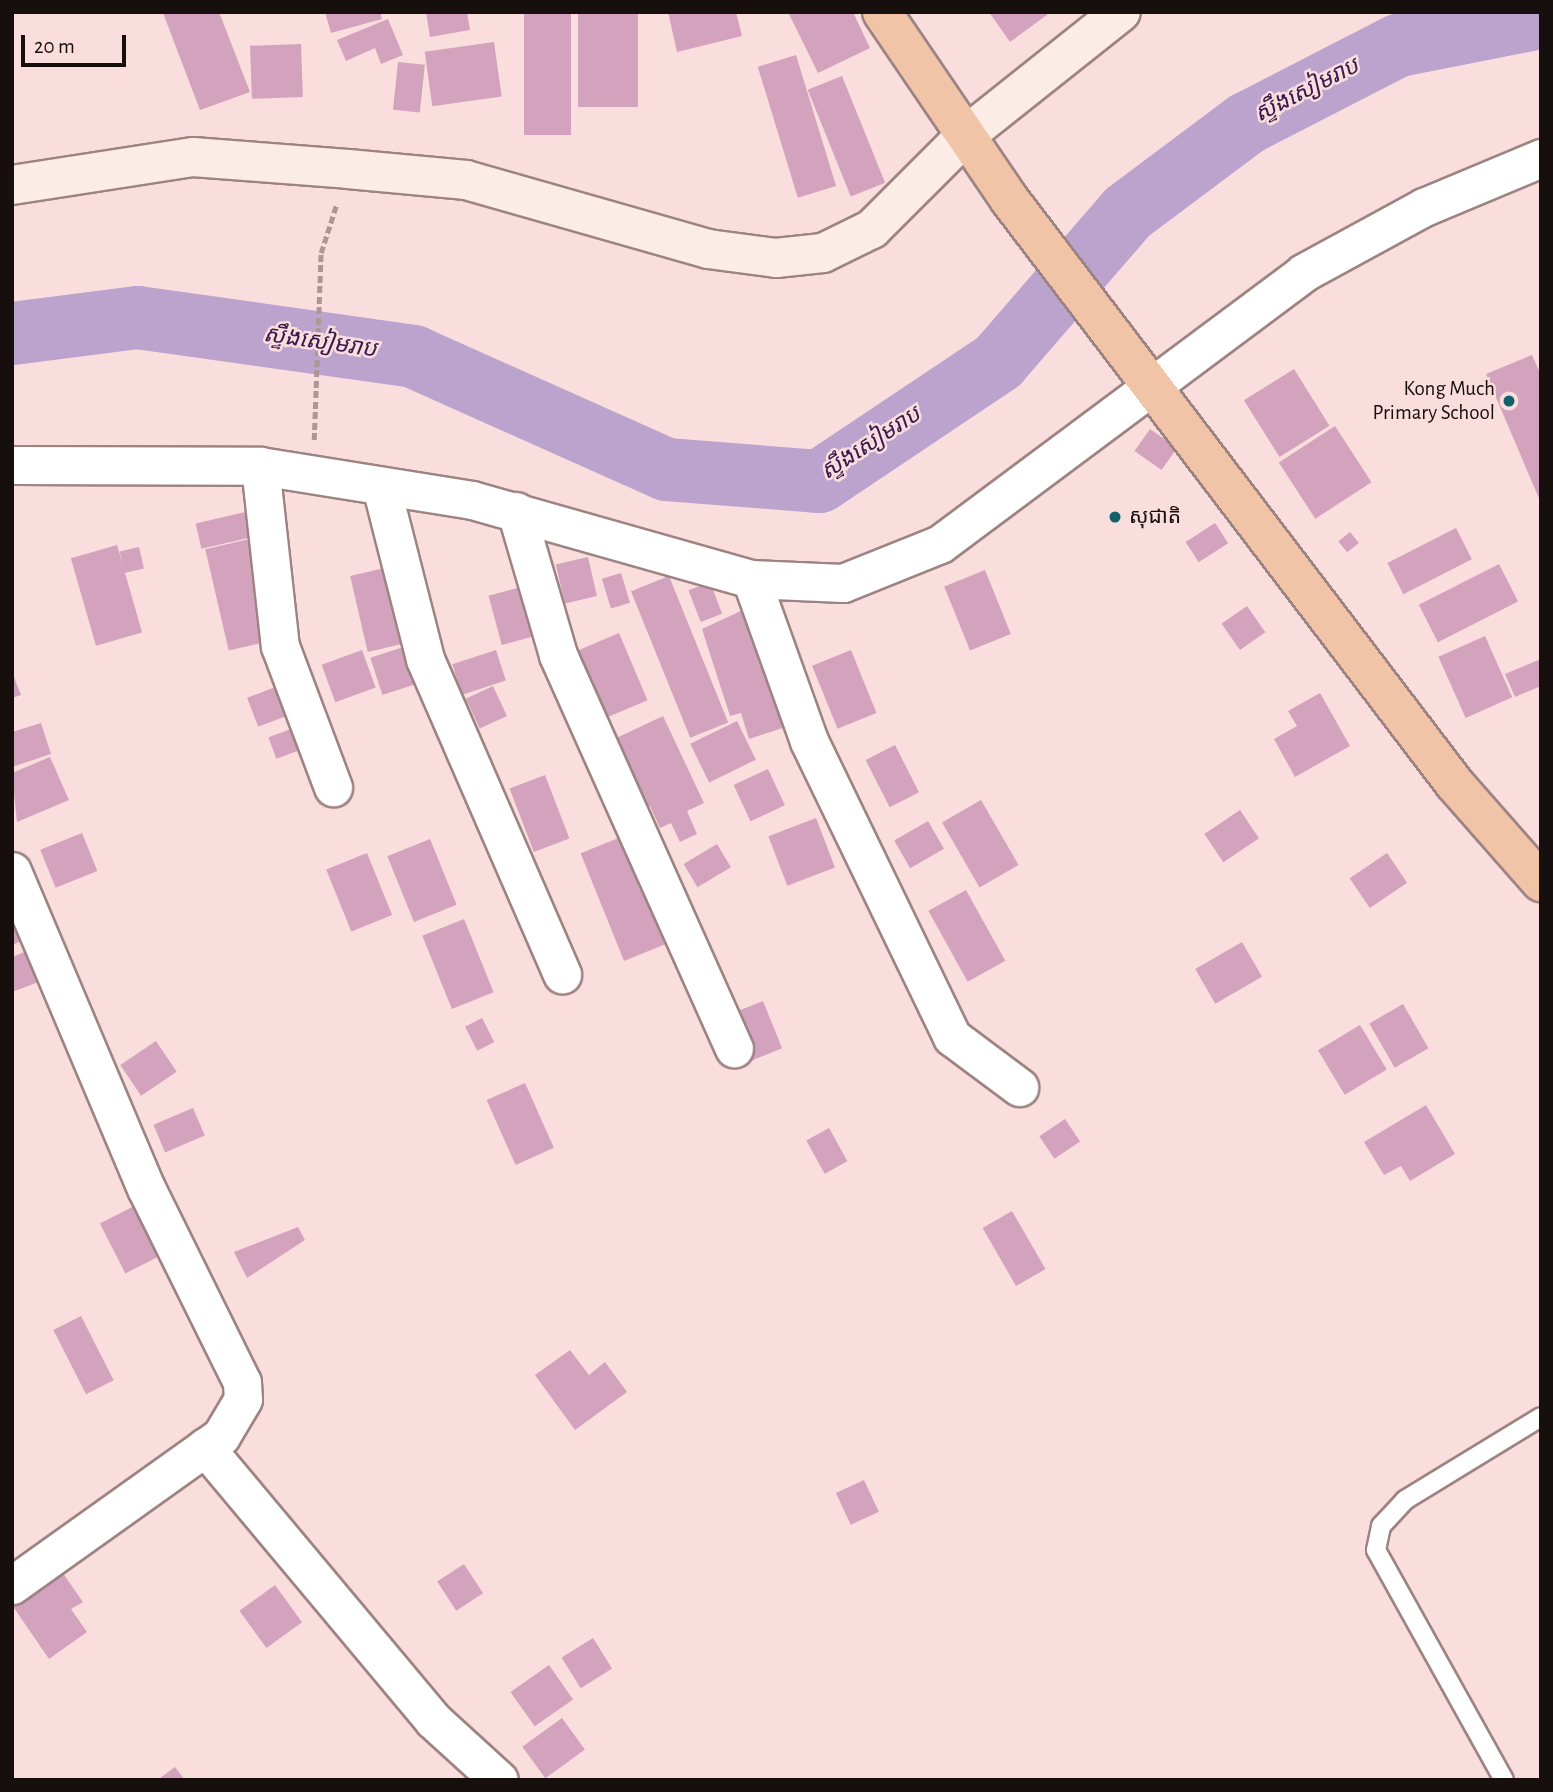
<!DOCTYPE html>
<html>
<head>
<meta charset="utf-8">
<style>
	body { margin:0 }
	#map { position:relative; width:1553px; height:1792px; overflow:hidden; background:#fadddd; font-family:"Alegreya Sans","Noto Sans Khmer",sans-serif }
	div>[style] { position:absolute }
	.river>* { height:63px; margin:-31.5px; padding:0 31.5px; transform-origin:31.5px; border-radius:31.5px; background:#bba3ce }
	.building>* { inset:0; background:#d3a3bd; transform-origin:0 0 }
	.path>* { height:4.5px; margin-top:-2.25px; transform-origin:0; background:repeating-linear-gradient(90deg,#ac9696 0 7px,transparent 0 10.5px) }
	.roads { filter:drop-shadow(2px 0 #9d8382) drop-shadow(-2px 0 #9d8382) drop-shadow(0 2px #9d8382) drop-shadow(0 -2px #9d8382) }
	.lane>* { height:18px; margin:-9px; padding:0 9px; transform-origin:9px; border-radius:9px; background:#fff }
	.street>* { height:37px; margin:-18.5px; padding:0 18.5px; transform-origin:18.5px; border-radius:18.5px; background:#fff }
	.secondary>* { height:38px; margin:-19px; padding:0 19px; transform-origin:19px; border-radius:19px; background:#fbede5 }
	.highway>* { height:38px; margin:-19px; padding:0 19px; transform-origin:19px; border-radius:19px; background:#f2c4a7 }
	.dots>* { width:19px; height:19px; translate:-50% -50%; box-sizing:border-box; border:4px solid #fadddd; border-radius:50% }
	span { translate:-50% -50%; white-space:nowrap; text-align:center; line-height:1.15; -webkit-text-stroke:5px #fadddd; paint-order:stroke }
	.poi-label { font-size:21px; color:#170e0e }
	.right { translate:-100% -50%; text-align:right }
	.left { translate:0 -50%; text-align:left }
	.water-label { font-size:23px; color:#39194e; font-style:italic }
	.frame { position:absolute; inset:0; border:14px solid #170e0e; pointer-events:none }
	.scale { position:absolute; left:21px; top:35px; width:105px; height:32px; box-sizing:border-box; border:4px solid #170e0e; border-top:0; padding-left:9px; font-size:21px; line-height:24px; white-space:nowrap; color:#170e0e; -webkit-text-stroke:5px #fadddd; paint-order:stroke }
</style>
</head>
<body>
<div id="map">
	<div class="river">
		<i style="left:12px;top:333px;width:126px;rotate:-7.3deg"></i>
		<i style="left:137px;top:317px;width:279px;rotate:8deg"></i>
		<i style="left:413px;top:356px;width:277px;rotate:24.1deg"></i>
		<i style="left:666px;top:469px;width:153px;rotate:4.5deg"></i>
		<i style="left:819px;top:481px;width:216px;rotate:-33.8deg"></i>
		<i style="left:998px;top:361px;width:197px;rotate:-49.1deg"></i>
		<i style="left:1127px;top:212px;width:149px;rotate:-36.8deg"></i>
		<i style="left:1246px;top:123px;width:171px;rotate:-27.2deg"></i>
		<i style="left:1398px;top:45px;width:146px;rotate:-11.1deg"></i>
	</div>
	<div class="building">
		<i style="clip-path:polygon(219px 12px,250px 92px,200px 110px,163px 13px)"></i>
		<i style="clip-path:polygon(325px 12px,380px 12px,382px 19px,331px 33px)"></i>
		<i style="clip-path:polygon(426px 12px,467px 12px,470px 30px,430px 37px)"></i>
		<i style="left:524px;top:12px;width:47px;height:123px"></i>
		<i style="left:578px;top:12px;width:60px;height:95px"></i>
		<i style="clip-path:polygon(668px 12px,736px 12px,742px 36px,677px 52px)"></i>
		<i style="clip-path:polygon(788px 12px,853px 12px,870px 48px,818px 73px)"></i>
		<i style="clip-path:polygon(989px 12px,1051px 12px,1010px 42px)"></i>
		<i style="clip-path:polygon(388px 19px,403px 55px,381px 64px,375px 48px,346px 61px,337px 40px)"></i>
		<i style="left:494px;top:42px;width:55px;height:70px;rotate:82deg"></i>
		<i style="left:301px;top:44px;width:53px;height:51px;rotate:88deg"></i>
		<i style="left:796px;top:55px;width:137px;height:40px;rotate:73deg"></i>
		<i style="left:398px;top:62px;width:27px;height:48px;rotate:6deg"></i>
		<i style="left:842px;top:76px;width:115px;height:37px;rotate:68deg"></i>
		<i style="clip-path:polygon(1532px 355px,1541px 375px,1541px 503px,1486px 374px)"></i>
		<i style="left:1294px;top:369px;width:67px;height:59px;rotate:58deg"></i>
		<i style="left:1335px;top:426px;width:67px;height:67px;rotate:57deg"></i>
		<i style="left:1150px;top:429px;width:33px;height:27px;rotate:35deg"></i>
		<i style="left:258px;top:509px;width:26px;height:64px;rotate:77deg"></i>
		<i style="left:1215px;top:523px;width:24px;height:35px;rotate:57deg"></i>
		<i style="left:1456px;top:528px;width:35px;height:77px;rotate:63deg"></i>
		<i style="left:1350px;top:532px;width:14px;height:15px;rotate:51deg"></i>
		<i style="left:254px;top:538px;width:104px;height:50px;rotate:77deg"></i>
		<i style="left:117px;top:545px;width:91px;height:48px;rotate:74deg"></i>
		<i style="left:139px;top:547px;width:22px;height:20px;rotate:77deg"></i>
		<i style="left:588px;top:557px;width:40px;height:33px;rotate:77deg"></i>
		<i style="left:1499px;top:564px;width:42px;height:90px;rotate:63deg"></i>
		<i style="left:393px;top:566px;width:78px;height:44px;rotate:77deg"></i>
		<i style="left:985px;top:570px;width:69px;height:44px;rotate:68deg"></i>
		<i style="left:621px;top:573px;width:31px;height:20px;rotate:73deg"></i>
		<i style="left:669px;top:576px;width:158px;height:41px;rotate:68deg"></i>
		<i style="left:710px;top:582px;width:34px;height:23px;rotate:69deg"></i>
		<i style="left:532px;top:584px;width:51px;height:45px;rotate:75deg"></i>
		<i style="left:1247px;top:606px;width:32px;height:31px;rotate:55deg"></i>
		<i style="clip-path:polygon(745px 609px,773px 695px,788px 690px,798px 723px,749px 739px,741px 713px,730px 716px,702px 629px)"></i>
		<i style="left:619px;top:633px;width:73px;height:58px;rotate:67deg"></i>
		<i style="left:1485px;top:636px;width:67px;height:51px;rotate:66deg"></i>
		<i style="left:416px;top:643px;width:39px;height:48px;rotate:72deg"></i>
		<i style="left:362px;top:650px;width:40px;height:43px;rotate:70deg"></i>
		<i style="left:496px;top:650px;width:32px;height:46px;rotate:72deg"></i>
		<i style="left:851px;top:650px;width:68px;height:42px;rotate:68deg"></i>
		<i style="clip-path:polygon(1541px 659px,1541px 686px,1515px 697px,1505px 674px)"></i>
		<i style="clip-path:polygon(12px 672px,21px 695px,12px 698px)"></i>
		<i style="left:291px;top:681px;width:31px;height:47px;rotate:69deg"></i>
		<i style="left:493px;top:686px;width:33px;height:30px;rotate:65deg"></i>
		<i style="clip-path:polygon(1320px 693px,1350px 746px,1295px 777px,1274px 739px,1297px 726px,1288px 711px)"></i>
		<i style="clip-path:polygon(663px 716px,704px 803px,687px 811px,697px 834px,680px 842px,671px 823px,660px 828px,650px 806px,643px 810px,610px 741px)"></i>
		<i style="left:737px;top:721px;width:43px;height:52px;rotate:64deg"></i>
		<i style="clip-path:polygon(41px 723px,51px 754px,12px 767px,12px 732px)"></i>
		<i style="left:291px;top:729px;width:23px;height:24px;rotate:70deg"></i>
		<i style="left:895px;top:745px;width:53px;height:33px;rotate:63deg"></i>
		<i style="clip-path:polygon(50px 757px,69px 800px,17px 822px,12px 773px)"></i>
		<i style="left:768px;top:769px;width:40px;height:38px;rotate:65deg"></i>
		<i style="left:545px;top:775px;width:68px;height:38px;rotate:69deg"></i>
		<i style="left:981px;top:800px;width:75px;height:45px;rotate:60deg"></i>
		<i style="left:1240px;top:810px;width:34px;height:43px;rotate:56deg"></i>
		<i style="left:816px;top:818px;width:53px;height:51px;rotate:69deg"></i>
		<i style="left:928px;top:821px;width:32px;height:39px;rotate:60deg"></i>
		<i style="left:82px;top:833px;width:41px;height:45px;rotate:68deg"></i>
		<i style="left:626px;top:835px;width:116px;height:49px;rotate:68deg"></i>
		<i style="left:430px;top:839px;width:71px;height:46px;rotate:68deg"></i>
		<i style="left:717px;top:844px;width:27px;height:39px;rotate:59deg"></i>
		<i style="left:367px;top:853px;width:67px;height:44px;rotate:68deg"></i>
		<i style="left:1387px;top:853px;width:36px;height:45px;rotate:56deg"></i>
		<i style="left:966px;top:890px;width:81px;height:43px;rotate:61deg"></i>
		<i style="clip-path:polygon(12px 892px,25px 922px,14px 927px,21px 941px,12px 945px)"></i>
		<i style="left:464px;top:919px;width:79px;height:45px;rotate:68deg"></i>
		<i style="left:1242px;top:942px;width:40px;height:54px;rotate:60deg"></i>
		<i style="clip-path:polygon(37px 947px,49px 978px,12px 992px,12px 957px)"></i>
		<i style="left:763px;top:1001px;width:51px;height:35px;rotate:68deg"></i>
		<i style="left:1403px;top:1004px;width:51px;height:39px;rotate:60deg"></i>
		<i style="left:482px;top:1018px;width:27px;height:19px;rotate:63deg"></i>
		<i style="left:1360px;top:1025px;width:52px;height:49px;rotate:59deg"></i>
		<i style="left:156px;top:1041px;width:37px;height:43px;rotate:56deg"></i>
		<i style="left:525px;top:1083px;width:71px;height:42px;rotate:66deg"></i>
		<i style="clip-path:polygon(1426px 1105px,1455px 1154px,1410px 1181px,1401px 1166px,1384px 1175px,1364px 1142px)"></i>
		<i style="left:193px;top:1108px;width:30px;height:43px;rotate:67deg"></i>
		<i style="left:1065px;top:1119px;width:27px;height:31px;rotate:56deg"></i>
		<i style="left:829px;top:1128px;width:38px;height:26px;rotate:61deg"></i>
		<i style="left:148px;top:1199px;width:56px;height:54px;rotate:63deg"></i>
		<i style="left:1012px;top:1211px;width:67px;height:34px;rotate:60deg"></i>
		<i style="clip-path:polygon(298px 1227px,305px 1240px,247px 1278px,234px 1252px)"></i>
		<i style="left:81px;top:1316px;width:72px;height:31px;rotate:63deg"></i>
		<i style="clip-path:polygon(570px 1350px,589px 1375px,605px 1362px,627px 1392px,575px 1430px,535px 1375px)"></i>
		<i style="left:864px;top:1480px;width:35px;height:31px;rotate:65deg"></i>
		<i style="left:464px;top:1564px;width:35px;height:32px;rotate:57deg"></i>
		<i style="clip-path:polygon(62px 1572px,83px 1602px,71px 1609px,87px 1632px,49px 1659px,12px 1605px)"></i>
		<i style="left:275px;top:1585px;width:46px;height:44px;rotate:54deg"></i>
		<i style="left:593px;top:1638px;width:36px;height:37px;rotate:58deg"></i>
		<i style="left:549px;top:1665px;width:42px;height:47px;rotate:55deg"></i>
		<i style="left:562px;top:1718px;width:39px;height:49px;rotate:54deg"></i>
		<i style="clip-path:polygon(175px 1767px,185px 1780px,162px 1780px,160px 1778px)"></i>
	</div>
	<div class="path">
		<i style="left:314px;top:440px;width:187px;rotate:-87.9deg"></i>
		<i style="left:321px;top:253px;width:52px;rotate:-72.3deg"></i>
	</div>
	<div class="roads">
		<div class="lane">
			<i style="left:1504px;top:1780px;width:263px;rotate:-119.1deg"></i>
			<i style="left:1376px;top:1550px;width:25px;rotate:-78deg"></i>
			<i style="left:1381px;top:1526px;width:35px;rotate:-47deg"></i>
			<i style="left:1405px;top:1500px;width:159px;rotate:-31.4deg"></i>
		</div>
		<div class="street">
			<i style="left:12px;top:465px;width:248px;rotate:0.2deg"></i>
			<i style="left:260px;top:466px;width:215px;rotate:9.1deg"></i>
			<i style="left:472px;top:500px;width:290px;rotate:15.8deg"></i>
			<i style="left:751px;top:579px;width:92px;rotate:2.5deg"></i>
			<i style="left:843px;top:583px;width:105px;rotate:-21.9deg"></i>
			<i style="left:940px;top:544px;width:453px;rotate:-36.7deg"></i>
			<i style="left:1303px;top:273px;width:138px;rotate:-28.6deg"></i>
			<i style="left:1424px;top:207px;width:127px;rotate:-22.7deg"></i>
			<i style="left:260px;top:466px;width:181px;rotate:83.7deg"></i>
			<i style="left:280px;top:646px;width:151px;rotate:69.4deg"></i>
			<i style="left:381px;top:486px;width:179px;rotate:75.7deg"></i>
			<i style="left:425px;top:659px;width:344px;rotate:66.5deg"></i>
			<i style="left:516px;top:511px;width:150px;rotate:73.7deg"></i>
			<i style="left:558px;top:655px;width:431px;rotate:65.9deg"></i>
			<i style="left:751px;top:579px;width:172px;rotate:70.3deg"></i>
			<i style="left:809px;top:741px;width:329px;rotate:64.2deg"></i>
			<i style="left:952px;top:1037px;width:84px;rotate:36.7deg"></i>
			<i style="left:12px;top:871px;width:344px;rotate:67.1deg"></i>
			<i style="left:146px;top:1188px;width:216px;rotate:63.7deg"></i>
			<i style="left:242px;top:1382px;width:17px;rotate:87deg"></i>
			<i style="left:243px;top:1399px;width:43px;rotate:120.7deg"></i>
			<i style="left:221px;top:1436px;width:257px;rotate:144.5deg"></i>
			<i style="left:205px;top:1447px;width:356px;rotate:50.1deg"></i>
			<i style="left:433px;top:1720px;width:89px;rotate:42.3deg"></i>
		</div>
		<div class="secondary">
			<i style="left:12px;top:185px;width:183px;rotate:-8.8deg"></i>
			<i style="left:193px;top:157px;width:155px;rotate:4.4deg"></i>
			<i style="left:348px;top:169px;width:119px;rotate:5.3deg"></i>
			<i style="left:466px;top:180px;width:252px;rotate:15.9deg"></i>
			<i style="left:708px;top:249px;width:69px;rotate:7.5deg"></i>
			<i style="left:776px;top:258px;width:47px;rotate:-6.1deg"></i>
			<i style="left:823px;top:253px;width:55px;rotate:-26.1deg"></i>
			<i style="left:872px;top:229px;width:132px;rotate:-45deg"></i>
			<i style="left:965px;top:136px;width:199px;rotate:-38.5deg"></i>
		</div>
		<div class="highway">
			<i style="left:882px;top:12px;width:226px;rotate:55.8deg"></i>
			<i style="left:1009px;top:199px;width:734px;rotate:52.69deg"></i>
			<i style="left:1454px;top:783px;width:132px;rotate:48.7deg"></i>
		</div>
	</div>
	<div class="dots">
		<i style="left:1509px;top:401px;background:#126169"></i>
		<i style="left:1115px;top:517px;background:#126169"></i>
	</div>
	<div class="poi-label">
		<span class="right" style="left:1495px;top:401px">Kong Much<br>Primary School</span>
		<span class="left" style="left:1129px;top:517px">សុជាតិ</span>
	</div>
	<div class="water-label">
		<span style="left:1307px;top:91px;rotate:-27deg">ស្ទឹងសៀមរាប</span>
		<span style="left:320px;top:343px;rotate:8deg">ស្ទឹងសៀមរាប</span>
		<span style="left:871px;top:444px;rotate:-33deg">ស្ទឹងសៀមរាប</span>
	</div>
	<div class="frame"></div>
	<div class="scale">20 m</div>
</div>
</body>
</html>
